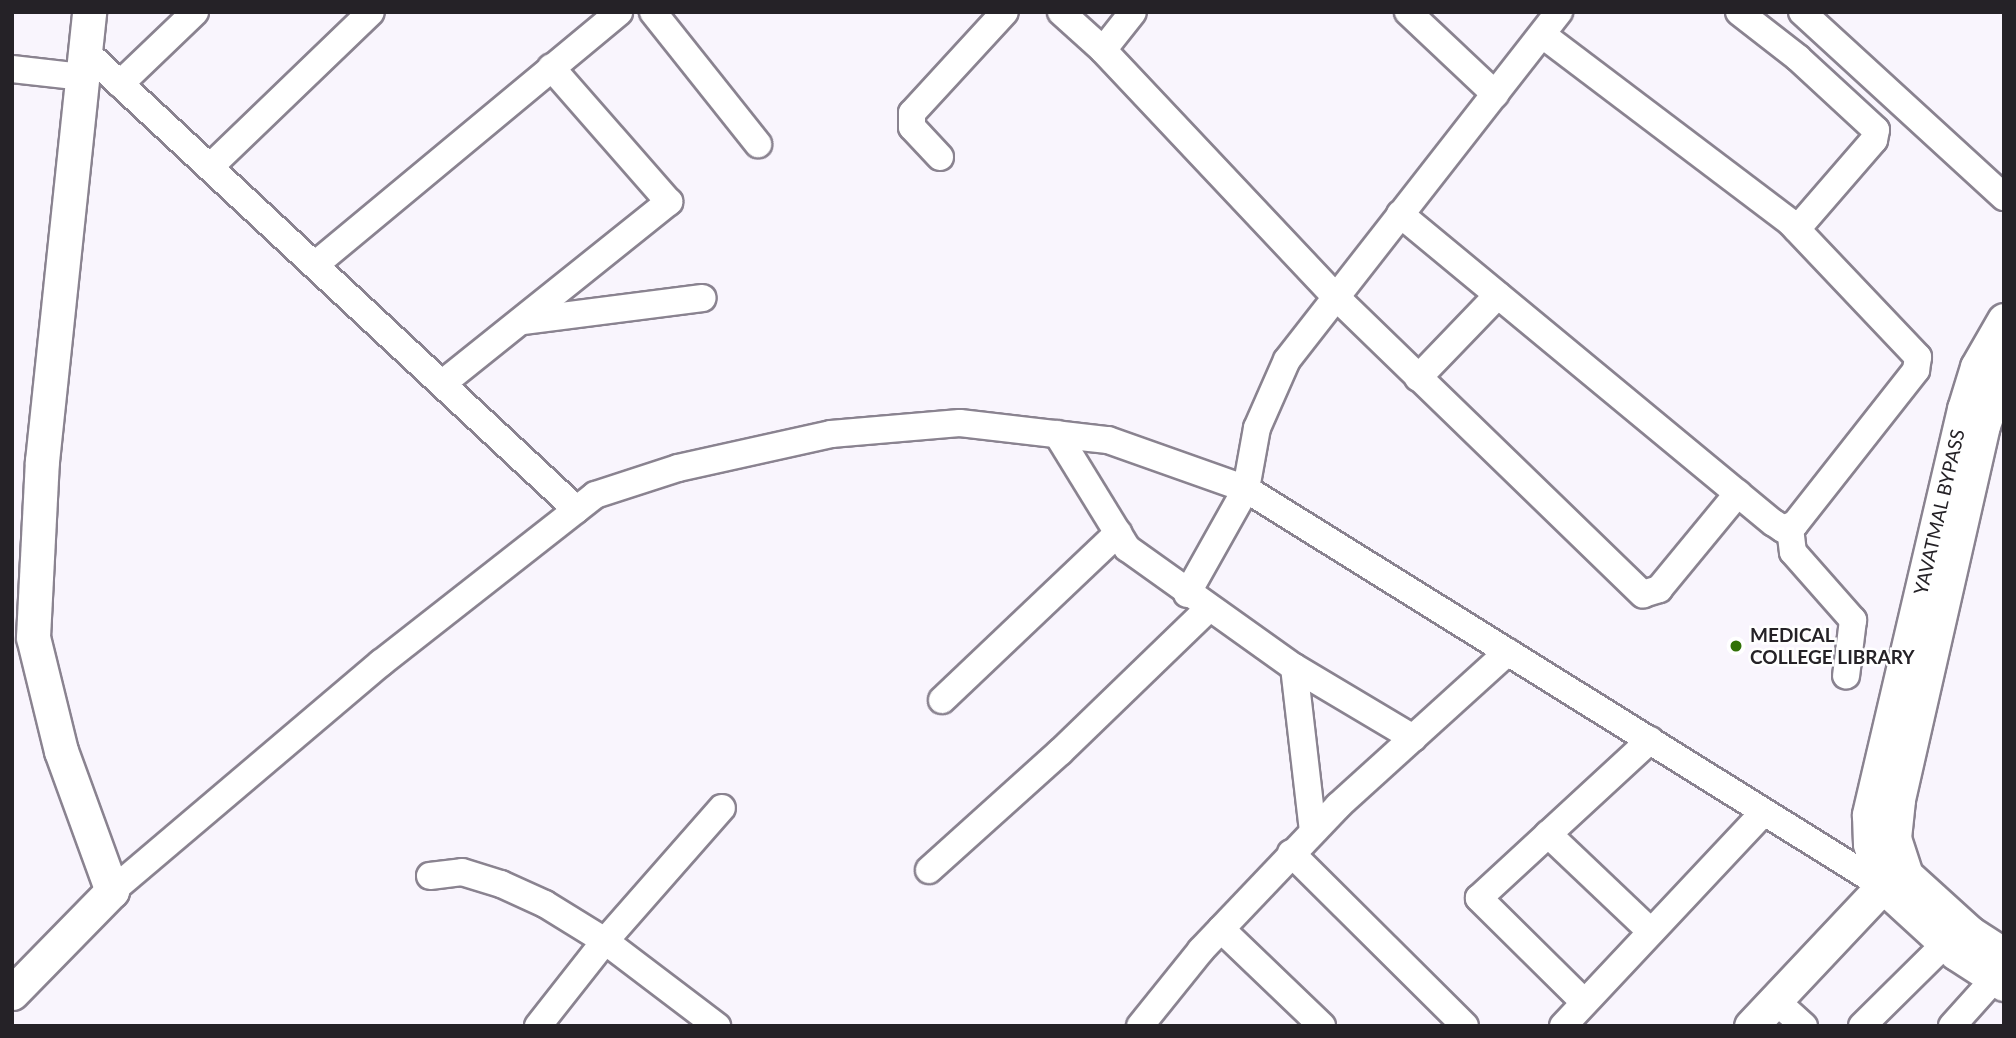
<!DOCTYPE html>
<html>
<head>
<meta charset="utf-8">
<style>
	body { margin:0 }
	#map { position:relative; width:2016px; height:1038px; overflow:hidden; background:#f9f5fd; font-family:Lato,sans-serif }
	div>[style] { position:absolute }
	.roads { filter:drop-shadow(2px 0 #8a8390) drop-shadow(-2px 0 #8a8390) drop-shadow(0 2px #8a8390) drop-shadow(0 -2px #8a8390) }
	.minor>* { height:26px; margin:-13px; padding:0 13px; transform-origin:13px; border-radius:13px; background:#fff }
	.major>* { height:33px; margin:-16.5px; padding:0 16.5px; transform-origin:16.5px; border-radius:16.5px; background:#fff }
	.dots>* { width:19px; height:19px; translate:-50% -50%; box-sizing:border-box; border:4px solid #fff; border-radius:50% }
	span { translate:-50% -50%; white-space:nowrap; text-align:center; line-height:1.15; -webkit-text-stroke:5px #fff; paint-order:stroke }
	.street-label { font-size:19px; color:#252227 }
	.poi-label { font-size:19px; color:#252227; font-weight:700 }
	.left { translate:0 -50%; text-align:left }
	.frame { position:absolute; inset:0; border:14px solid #252227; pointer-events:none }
</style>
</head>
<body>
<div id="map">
	<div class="roads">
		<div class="minor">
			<i style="left:653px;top:12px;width:169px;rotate:51.5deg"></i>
			<i style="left:1061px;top:12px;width:57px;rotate:42.1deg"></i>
			<i style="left:1103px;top:50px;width:338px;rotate:46.7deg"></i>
			<i style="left:1335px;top:296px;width:429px;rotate:44.1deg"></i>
			<i style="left:1643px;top:594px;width:17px;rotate:-17deg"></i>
			<i style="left:1659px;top:589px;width:124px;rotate:-50.5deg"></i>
			<i style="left:1408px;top:12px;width:120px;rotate:43.3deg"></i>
			<i style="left:1739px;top:12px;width:75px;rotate:37.9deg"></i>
			<i style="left:1798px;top:58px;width:106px;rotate:42.7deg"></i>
			<i style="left:1876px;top:130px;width:10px;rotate:101deg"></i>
			<i style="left:1874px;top:140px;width:118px;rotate:130.9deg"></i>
			<i style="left:1802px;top:12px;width:274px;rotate:42.5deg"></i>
			<i style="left:1103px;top:50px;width:48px;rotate:-51.7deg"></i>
			<i style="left:86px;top:52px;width:671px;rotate:43.01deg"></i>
			<i style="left:12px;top:69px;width:70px;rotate:6.5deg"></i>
			<i style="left:120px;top:84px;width:104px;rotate:-43.8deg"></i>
			<i style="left:940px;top:157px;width:41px;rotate:-133deg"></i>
			<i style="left:912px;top:127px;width:14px;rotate:-90deg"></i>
			<i style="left:912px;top:113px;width:137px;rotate:-47.4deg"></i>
			<i style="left:210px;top:167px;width:223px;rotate:-43.9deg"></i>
			<i style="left:1400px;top:214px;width:485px;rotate:39.6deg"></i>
			<i style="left:1774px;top:523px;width:11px;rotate:34deg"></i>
			<i style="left:1783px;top:529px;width:13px;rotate:-23deg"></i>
			<i style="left:1795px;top:524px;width:196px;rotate:-51.8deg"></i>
			<i style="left:1916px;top:370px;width:13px;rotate:-81deg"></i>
			<i style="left:1918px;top:357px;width:186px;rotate:-133.5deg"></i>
			<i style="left:1790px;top:222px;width:310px;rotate:-142.9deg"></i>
			<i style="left:316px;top:264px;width:394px;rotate:-39.7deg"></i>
			<i style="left:523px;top:321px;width:181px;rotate:-7.3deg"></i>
			<i style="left:1418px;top:378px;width:115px;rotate:-46.1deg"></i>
			<i style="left:443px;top:383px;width:290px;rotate:-38.7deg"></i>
			<i style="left:669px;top:202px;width:179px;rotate:-131.2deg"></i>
			<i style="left:1057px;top:434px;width:134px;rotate:58.4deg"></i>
			<i style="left:1127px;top:548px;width:205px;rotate:35.5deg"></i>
			<i style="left:1294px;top:667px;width:139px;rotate:30.8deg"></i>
			<i style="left:1790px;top:528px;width:24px;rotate:83deg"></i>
			<i style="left:1793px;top:552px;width:91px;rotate:48.6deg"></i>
			<i style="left:1853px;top:620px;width:56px;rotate:97.1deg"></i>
			<i style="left:1187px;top:594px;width:120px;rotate:-60.7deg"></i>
			<i style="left:1246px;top:489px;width:62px;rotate:-79.8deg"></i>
			<i style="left:1257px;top:428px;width:74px;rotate:-66.2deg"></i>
			<i style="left:1287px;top:360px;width:442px;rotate:-52deg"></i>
			<i style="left:1294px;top:667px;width:165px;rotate:83.4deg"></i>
			<i style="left:942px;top:700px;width:243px;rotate:-43.5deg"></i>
			<i style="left:1548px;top:834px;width:139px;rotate:43.5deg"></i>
			<i style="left:1291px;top:853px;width:245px;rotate:44.8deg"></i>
			<i style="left:929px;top:870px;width:176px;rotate:-42deg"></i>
			<i style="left:1060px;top:752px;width:207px;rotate:-44deg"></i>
			<i style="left:430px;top:876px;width:32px;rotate:-7deg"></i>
			<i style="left:462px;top:872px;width:41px;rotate:17.1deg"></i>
			<i style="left:501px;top:884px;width:48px;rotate:24.4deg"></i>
			<i style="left:545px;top:904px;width:70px;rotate:31.7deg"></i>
			<i style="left:605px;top:941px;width:141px;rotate:37.2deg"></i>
			<i style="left:112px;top:891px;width:353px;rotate:-40.3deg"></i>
			<i style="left:381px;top:663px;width:272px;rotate:-38.1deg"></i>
			<i style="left:595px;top:495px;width:87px;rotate:-18deg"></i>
			<i style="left:678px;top:468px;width:157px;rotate:-12.5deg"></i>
			<i style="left:831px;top:434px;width:129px;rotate:-4.9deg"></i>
			<i style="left:960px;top:423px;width:149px;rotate:6.6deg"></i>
			<i style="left:1108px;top:440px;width:146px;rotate:19.5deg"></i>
			<i style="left:1246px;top:489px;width:751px;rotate:31.93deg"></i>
			<i style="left:1221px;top:929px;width:140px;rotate:43.8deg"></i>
			<i style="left:1775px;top:1000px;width:39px;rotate:42deg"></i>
			<i style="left:1584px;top:1002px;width:148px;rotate:-135.3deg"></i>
			<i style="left:1479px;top:898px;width:233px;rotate:-42.7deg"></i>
			<i style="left:538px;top:1026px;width:108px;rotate:-51.8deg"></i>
			<i style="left:605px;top:941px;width:177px;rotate:-48.7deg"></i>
			<i style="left:1140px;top:1026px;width:97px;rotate:-51.2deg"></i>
			<i style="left:1201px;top:950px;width:199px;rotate:-46.4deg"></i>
			<i style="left:1338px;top:806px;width:229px;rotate:-42.2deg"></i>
			<i style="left:1563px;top:1026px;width:292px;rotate:-46.8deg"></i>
			<i style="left:1862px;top:1026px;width:117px;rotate:-44.7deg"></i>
			<i style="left:1952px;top:1026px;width:64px;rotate:-48.1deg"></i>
		</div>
		<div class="major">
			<i style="left:2004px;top:320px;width:54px;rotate:119.9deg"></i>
			<i style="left:1977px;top:367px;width:44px;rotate:107.2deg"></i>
			<i style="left:1964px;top:409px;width:417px;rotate:103.2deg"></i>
			<i style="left:1869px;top:815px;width:29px;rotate:88deg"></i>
			<i style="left:1870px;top:844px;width:44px;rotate:72.8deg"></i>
			<i style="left:1883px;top:886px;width:99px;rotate:42.5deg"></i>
			<i style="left:1956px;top:953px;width:57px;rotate:32.9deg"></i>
			<i style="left:2004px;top:367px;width:62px;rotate:109.9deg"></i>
			<i style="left:1983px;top:425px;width:385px;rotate:102.8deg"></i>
			<i style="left:1898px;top:800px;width:38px;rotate:96deg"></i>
			<i style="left:1894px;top:838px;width:39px;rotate:72deg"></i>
			<i style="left:1906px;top:875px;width:86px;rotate:42.2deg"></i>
			<i style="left:1970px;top:933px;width:40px;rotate:32.9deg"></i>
			<i style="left:12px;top:993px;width:143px;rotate:-45.6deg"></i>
			<i style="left:112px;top:891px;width:149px;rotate:-110deg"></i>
			<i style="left:61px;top:751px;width:117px;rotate:-103.8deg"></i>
			<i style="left:33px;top:637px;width:176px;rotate:-87.1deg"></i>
			<i style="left:42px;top:461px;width:451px;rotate:-84deg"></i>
			<i style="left:1751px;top:1026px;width:192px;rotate:-46.7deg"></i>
			<i style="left:1883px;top:886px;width:20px;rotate:-27deg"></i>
		</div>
	</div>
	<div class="dots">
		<i style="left:1736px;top:646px;background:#317007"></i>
	</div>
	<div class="street-label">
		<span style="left:1939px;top:512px;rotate:-77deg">YAVATMAL BYPASS</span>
	</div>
	<div class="poi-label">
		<span class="left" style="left:1750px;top:646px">MEDICAL<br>COLLEGE LIBRARY</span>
	</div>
	<div class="frame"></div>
</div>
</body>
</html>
